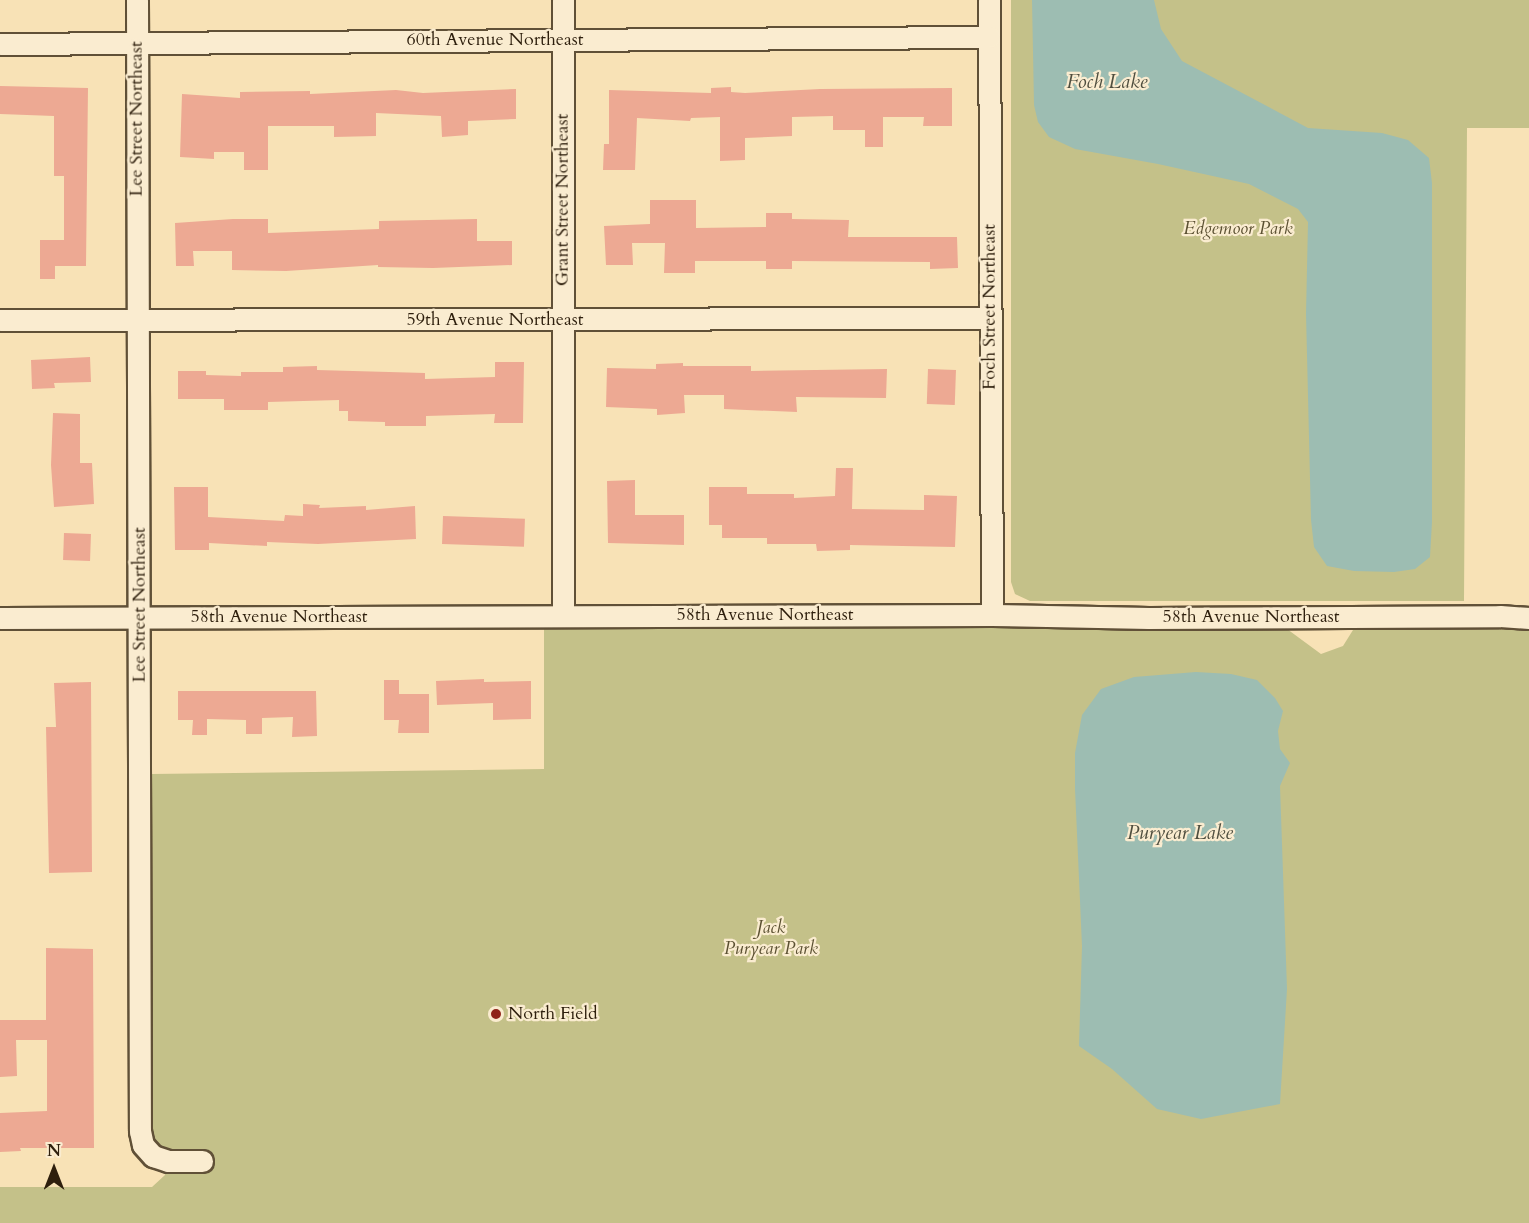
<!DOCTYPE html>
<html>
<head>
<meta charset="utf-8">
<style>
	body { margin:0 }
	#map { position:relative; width:1529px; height:1223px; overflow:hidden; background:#f8e2b6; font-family:Cardo,serif }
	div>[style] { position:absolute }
	.green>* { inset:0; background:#c4c189 }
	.water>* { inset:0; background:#9dbdb2 }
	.building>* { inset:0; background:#eda993; transform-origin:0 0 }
	.roads { filter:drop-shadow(2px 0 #605037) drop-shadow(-2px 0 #605037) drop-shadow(0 2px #605037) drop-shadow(0 -2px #605037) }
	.minor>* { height:21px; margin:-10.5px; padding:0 10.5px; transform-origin:10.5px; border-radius:10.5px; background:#faecd0 }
	.dots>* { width:16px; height:16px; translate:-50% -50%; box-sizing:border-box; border:3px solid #faecd0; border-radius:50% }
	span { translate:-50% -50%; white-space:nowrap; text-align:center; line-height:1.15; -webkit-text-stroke:4.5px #faecd0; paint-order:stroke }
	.street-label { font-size:18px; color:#2e1f0d }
	.park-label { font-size:18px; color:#5b5032; font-style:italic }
	.poi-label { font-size:18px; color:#2e1f0d }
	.left { translate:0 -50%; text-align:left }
	.water-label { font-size:20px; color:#4f4e3f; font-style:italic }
	.north { position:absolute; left:24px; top:1139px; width:60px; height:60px; -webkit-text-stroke:4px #faecd0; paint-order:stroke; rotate:0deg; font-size:16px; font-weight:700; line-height:24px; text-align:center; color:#2e1f0d }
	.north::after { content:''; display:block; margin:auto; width:21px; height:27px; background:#2e1f0d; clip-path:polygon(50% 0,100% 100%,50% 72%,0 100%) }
</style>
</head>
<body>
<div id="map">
	<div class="green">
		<i style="clip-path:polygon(1011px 0,1529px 0,1529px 128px,1467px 128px,1464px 601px,1030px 601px,1015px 594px,1011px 582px)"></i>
		<i style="clip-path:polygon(1068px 624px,1287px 629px,1321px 654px,1343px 646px,1353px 630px,1529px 629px,1529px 1223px,0 1223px,0 1187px,152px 1187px,165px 1175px,163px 1148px,152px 1140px,150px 1131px,151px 774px,544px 769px,544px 625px)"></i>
	</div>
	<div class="water">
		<i style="clip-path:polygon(1032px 0,1154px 0,1161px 29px,1182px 61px,1308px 128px,1382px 133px,1408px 140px,1429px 158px,1432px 183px,1432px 522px,1430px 557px,1415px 569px,1394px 572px,1354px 571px,1327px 566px,1314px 547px,1311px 520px,1306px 314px,1308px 222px,1298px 209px,1249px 184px,1158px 164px,1075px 149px,1049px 137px,1038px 122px,1034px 105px)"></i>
		<i style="clip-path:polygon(1196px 672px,1231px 674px,1257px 680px,1275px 698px,1283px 711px,1278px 731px,1280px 749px,1290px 763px,1280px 786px,1287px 989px,1280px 1104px,1201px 1119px,1157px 1109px,1112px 1069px,1079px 1046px,1082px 946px,1075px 789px,1075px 753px,1082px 715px,1101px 689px,1134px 677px)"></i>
	</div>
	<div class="building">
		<i style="clip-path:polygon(0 86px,88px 88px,86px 266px,55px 266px,55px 279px,40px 279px,40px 240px,64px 240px,64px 176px,54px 176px,54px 116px,0 114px)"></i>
		<i style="clip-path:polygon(731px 87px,731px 92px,745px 93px,820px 89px,952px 88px,952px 126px,923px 126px,924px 117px,883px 117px,883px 147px,865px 147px,865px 130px,833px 130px,833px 116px,792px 117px,792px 136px,745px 138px,745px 160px,720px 161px,720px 117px,691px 118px,690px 121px,637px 118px,635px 170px,603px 170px,604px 144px,609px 144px,609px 90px,711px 93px,711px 88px)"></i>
		<i style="clip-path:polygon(516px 89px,516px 119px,468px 121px,468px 135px,442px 137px,441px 116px,376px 113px,376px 136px,334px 137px,334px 126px,268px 126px,268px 170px,244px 170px,244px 152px,214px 152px,214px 159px,180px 157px,182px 94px,240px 98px,240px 92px,310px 91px,310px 94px,396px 90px,423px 93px)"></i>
		<i style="clip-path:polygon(650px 200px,696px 200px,696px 228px,766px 227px,766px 213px,792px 213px,792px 219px,849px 220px,848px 237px,957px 237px,958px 268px,930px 269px,930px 262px,792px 261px,792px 269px,766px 269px,766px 261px,695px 261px,695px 273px,664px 273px,665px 243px,632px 243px,633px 265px,606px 265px,604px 226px,650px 224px)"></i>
		<i style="clip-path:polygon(233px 219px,268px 219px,268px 233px,379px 229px,379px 221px,477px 219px,477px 241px,512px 241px,512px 265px,433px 268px,378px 267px,378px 265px,286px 271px,232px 270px,232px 251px,193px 251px,194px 266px,176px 266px,175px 223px)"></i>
		<i style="clip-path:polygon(90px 357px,91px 382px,54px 383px,55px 388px,32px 389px,31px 360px)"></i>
		<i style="clip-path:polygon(495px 362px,524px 362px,523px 423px,494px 423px,495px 414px,426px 416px,426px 426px,385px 426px,385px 422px,348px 421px,348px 411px,339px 411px,339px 400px,268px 402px,268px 410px,224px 410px,224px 399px,178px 399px,178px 371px,206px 371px,206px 375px,241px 376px,241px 372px,283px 372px,283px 367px,317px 366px,317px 370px,425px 373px,425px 379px,495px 377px)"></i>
		<i style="clip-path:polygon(683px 363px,683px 366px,751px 366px,751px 371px,887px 369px,886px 398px,796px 397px,797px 412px,724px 409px,724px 395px,684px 395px,685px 413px,657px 415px,657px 409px,606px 407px,607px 368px,656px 369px,656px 364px)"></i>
		<i style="left:928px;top:369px;width:28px;height:35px;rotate:2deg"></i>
		<i style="clip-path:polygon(53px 413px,80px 414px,80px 463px,92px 463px,94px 504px,54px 507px,51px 465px)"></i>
		<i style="clip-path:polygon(836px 468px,853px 468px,852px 509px,924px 510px,924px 495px,957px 496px,955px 547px,850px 545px,850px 550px,817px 551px,816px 544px,767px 544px,767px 538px,722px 538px,722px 525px,709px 525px,709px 487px,747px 487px,747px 494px,794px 494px,794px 498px,835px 496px)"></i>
		<i style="clip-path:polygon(635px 480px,635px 515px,684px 515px,684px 545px,608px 543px,607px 481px)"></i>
		<i style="clip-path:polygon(174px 487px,208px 487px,208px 517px,284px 521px,285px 515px,303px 516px,303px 504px,320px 505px,319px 508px,366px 506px,366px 510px,415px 506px,416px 539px,318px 544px,267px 542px,267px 546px,209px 543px,209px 550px,175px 550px)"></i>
		<i style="left:443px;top:516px;width:82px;height:28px;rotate:2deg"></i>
		<i style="left:64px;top:533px;width:27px;height:27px;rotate:2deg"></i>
		<i style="clip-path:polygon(484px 679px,484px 682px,531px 681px,531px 719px,493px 720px,493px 703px,437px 705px,436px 681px)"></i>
		<i style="clip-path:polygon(384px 680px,399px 680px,399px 694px,429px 694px,429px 733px,398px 733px,399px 720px,384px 720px)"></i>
		<i style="clip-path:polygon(91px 682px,92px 872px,49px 873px,46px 727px,56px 727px,54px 683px)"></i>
		<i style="clip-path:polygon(178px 691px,316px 691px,317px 736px,292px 737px,293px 717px,262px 718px,262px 734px,246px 734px,246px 720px,207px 719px,207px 735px,192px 735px,193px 720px,178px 720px)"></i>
		<i style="clip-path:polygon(46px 948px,93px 949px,94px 1148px,20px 1148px,21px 1151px,0 1152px,0 1113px,47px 1111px,47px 1040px,16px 1040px,17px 1076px,0 1077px,0 1020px,46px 1020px)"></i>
	</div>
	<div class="roads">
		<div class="minor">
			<i style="left:137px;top:0;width:1131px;rotate:89.85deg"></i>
			<i style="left:140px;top:1131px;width:14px;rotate:78deg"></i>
			<i style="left:143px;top:1145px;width:15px;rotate:48deg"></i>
			<i style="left:153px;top:1156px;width:16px;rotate:18deg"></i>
			<i style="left:168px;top:1161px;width:34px"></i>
			<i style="left:563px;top:0;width:616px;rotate:90deg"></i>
			<i style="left:989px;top:0;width:615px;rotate:89.72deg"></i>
			<i style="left:0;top:44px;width:989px;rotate:-0.41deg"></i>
			<i style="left:0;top:320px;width:990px;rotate:-0.12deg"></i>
			<i style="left:0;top:618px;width:992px;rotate:-0.17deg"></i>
			<i style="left:992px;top:615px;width:157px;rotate:1.1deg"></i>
			<i style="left:1149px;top:618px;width:351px;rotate:-0.3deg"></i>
			<i style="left:1500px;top:616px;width:29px;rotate:4deg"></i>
		</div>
	</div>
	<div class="dots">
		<i style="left:496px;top:1014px;background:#8f2418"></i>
	</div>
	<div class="street-label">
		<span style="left:495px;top:40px">60th Avenue Northeast</span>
		<span style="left:137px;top:119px;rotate:-90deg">Lee Street Northeast</span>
		<span style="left:563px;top:200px;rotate:-90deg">Grant Street Northeast</span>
		<span style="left:990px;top:307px;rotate:-90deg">Foch Street Northeast</span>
		<span style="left:495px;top:320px">59th Avenue Northeast</span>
		<span style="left:140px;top:605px;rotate:-90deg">Lee Street Northeast</span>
		<span style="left:765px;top:615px">58th Avenue Northeast</span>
		<span style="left:279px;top:617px">58th Avenue Northeast</span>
		<span style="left:1251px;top:617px">58th Avenue Northeast</span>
	</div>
	<div class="park-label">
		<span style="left:1238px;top:229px">Edgemoor Park</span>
		<span style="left:771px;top:939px">Jack<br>Puryear Park</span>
	</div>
	<div class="poi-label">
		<span class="left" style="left:508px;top:1014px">North Field</span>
	</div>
	<div class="water-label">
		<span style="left:1107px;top:81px">Foch Lake</span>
		<span style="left:1180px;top:832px">Puryear Lake</span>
	</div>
	<div class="north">N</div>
</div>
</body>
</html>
